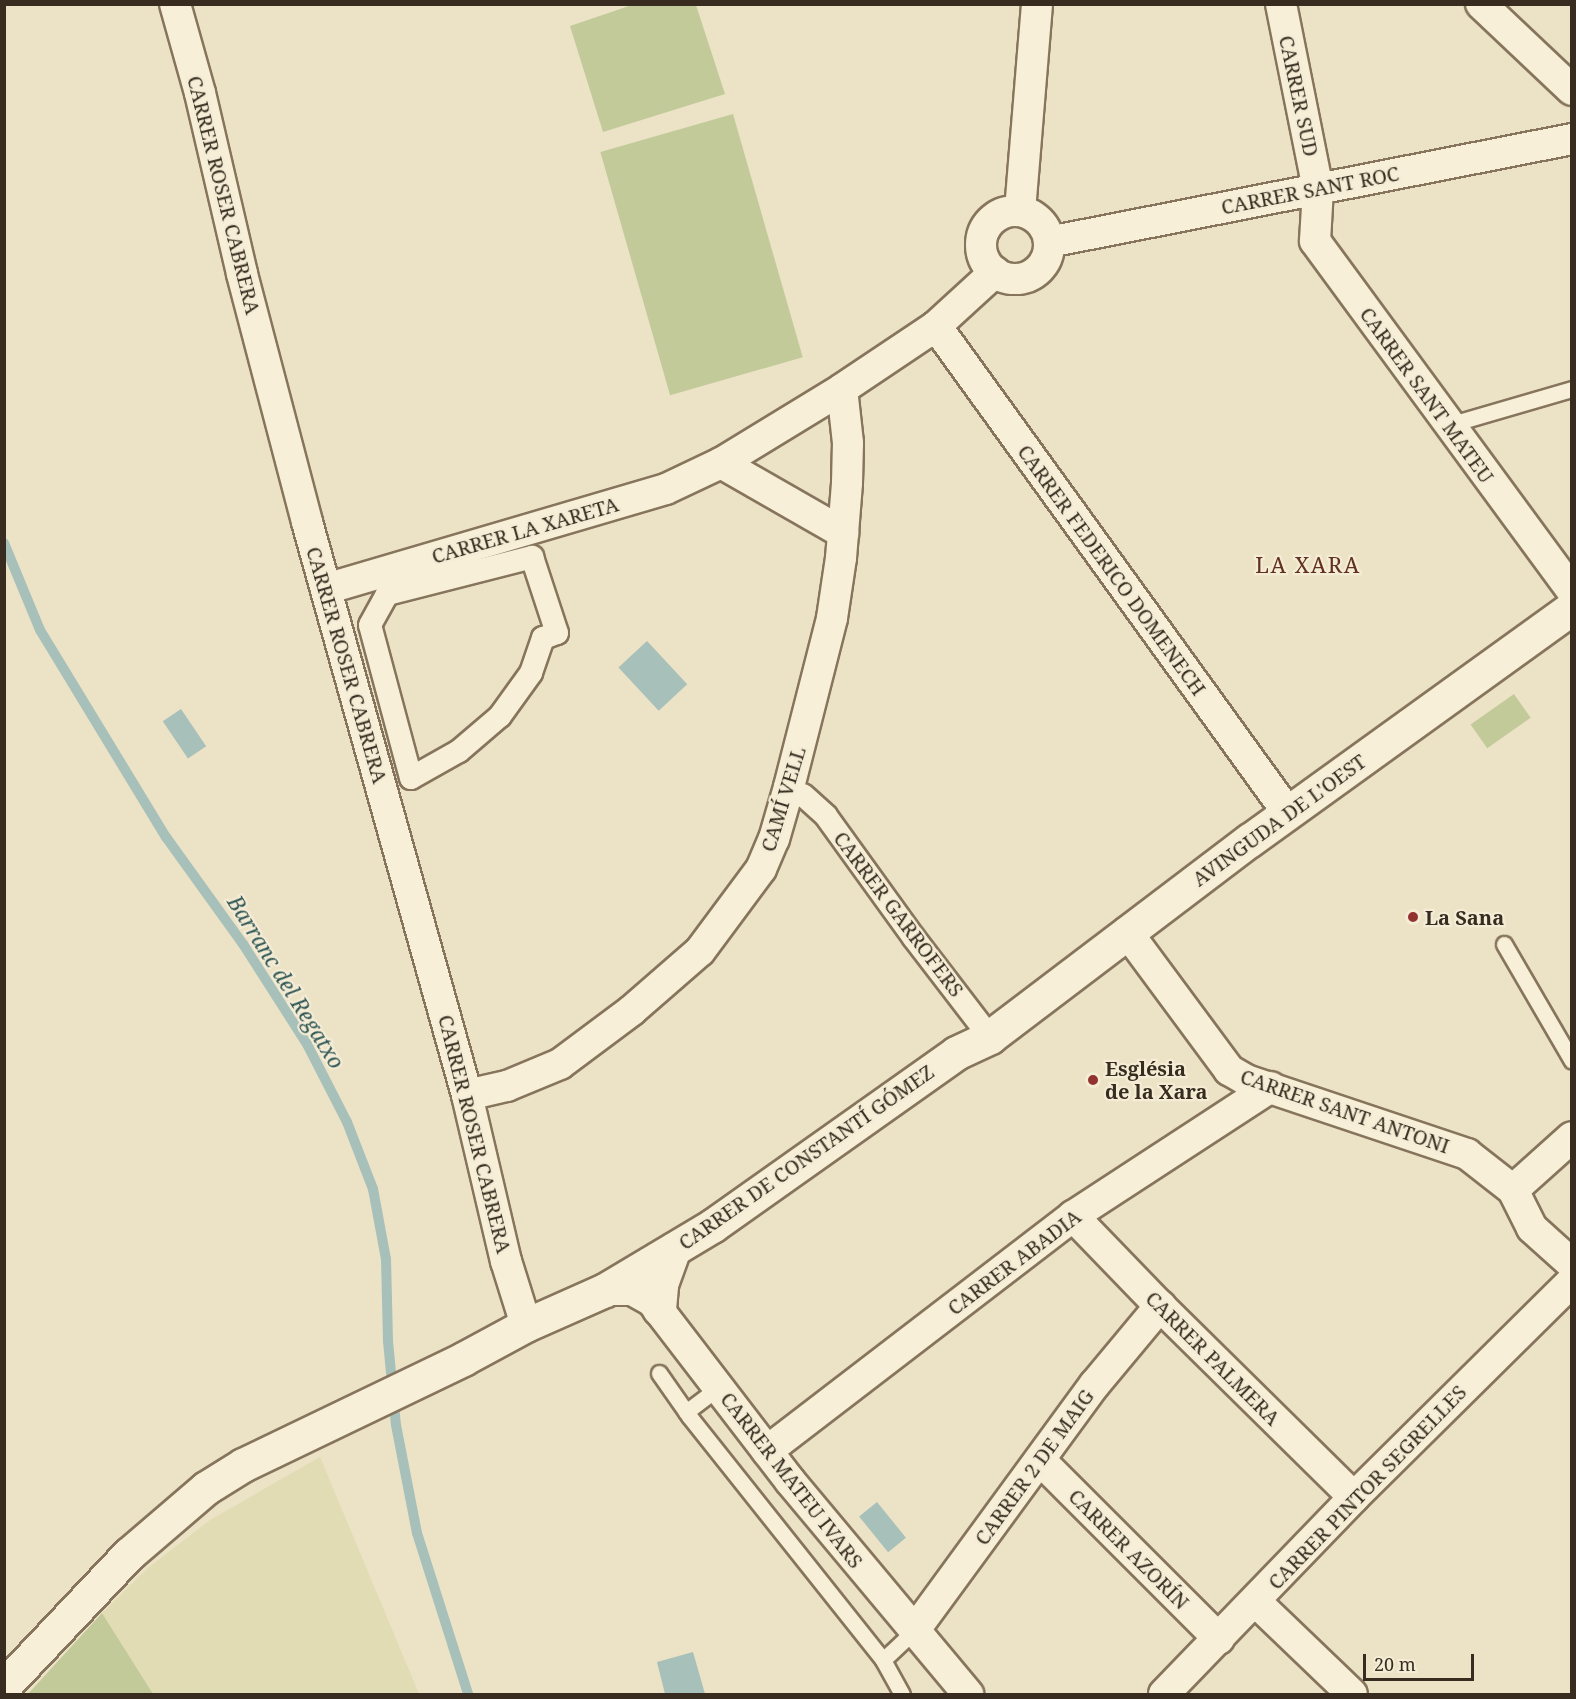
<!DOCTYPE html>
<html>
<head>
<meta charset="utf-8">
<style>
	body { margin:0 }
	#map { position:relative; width:1576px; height:1699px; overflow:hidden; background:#ece2c6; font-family:"Noto Serif",serif }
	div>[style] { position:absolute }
	.farmland>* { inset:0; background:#e1dcb3 }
	.green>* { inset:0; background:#c2ca9a; transform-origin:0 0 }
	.water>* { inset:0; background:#a7c0b9; transform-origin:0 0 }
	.stream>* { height:10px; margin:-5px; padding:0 5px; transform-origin:5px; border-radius:5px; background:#a7c0b9 }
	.roads { filter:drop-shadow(2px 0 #86755c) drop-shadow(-2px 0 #86755c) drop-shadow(0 2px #86755c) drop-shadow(0 -2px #86755c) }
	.service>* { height:15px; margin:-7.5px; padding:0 7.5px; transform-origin:7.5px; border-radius:7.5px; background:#f7efd8 }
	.pedestrian>* { height:22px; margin:-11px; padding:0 11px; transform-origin:11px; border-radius:11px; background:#f7efd8 }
	.minor>* { height:30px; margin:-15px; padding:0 15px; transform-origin:15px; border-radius:15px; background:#f7efd8 }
	.minor>.ring { margin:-15px; padding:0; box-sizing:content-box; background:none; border:30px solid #f7efd8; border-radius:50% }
	.secondary>* { height:33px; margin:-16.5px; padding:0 16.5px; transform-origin:16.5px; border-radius:16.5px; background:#f7efd8 }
	.dots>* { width:16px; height:16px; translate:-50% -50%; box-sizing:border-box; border:3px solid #f4ecd5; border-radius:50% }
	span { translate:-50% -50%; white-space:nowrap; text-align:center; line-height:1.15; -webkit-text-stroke:4.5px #f4ecd5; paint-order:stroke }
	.street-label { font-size:20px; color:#372c1f }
	.poi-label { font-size:20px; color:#372c1f; font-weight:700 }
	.left { translate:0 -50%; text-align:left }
	.water-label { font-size:21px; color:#2f5655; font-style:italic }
	.quarter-label { font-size:22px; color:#613221; letter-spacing:1.5px }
	.frame { position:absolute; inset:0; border:6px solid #372c1f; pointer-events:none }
	.scale { position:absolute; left:1363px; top:1654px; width:111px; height:27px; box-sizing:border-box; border:3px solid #372c1f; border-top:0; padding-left:8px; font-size:18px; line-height:21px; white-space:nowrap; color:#372c1f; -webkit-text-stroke:4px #f4ecd5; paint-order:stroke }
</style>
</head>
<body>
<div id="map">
	<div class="farmland">
		<i style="clip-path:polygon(320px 1457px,419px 1694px,153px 1694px,102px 1613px,148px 1568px,210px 1520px)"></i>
	</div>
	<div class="green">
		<i style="clip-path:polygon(632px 5px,696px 5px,725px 94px,603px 132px,570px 26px)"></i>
		<i style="left:733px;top:114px;width:253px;height:138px;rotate:74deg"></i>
		<i style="left:1514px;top:694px;width:29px;height:53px;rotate:55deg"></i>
		<i style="clip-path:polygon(102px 1613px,153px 1694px,28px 1694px)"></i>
	</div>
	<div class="water">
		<i style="left:647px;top:641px;width:59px;height:39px;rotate:47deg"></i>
		<i style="left:181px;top:709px;width:45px;height:22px;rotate:56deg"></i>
		<i style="left:877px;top:1502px;width:46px;height:23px;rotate:51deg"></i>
		<i style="clip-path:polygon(693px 1652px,705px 1694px,665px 1694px,657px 1662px)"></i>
	</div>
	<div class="stream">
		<i style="left:4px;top:543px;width:94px;rotate:67.5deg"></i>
		<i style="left:40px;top:630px;width:242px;rotate:58.7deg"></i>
		<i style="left:166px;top:837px;width:132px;rotate:54.3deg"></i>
		<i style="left:243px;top:944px;width:119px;rotate:57.4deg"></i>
		<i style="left:307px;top:1044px;width:88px;rotate:62.9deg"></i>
		<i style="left:347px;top:1122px;width:72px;rotate:68.8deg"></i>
		<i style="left:373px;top:1189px;width:71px;rotate:79.5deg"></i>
		<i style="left:386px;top:1259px;width:82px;rotate:88.6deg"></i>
		<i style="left:388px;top:1341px;width:84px;rotate:84.6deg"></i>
		<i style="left:396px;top:1425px;width:110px;rotate:79deg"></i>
		<i style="left:417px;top:1533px;width:169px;rotate:72.4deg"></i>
	</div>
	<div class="roads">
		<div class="service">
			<i style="left:1448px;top:425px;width:129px;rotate:-16.2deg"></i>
			<i style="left:1504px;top:944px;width:135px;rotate:59.8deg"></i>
			<i style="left:659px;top:1373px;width:52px;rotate:55.1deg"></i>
			<i style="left:689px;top:1416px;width:312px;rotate:51.5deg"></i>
			<i style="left:883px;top:1660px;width:39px;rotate:61deg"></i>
			<i style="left:686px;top:1412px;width:41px;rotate:-37.1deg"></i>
			<i style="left:883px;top:1660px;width:42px;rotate:-43.1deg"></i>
		</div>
		<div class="pedestrian">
			<i style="left:532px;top:557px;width:80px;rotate:71.8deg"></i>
			<i style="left:557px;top:633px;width:15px;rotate:160deg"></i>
			<i style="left:543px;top:638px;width:37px;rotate:109deg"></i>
			<i style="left:531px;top:673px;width:53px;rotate:125.8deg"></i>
			<i style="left:500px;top:716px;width:54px;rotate:139.5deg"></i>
			<i style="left:459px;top:751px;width:55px;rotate:150.6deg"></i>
			<i style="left:411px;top:778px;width:158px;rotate:-105deg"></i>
			<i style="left:370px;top:625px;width:35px;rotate:-61deg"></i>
			<i style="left:387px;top:594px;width:150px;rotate:-14.3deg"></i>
			<i style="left:803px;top:795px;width:31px;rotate:42deg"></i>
			<i style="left:826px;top:816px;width:150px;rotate:54.2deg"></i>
			<i style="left:914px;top:938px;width:125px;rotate:52.5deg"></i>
		</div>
		<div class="minor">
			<i style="left:175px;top:4px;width:92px;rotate:74.3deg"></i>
			<i style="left:200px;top:93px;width:186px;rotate:76.9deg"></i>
			<i style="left:242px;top:274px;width:256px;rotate:75.3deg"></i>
			<i style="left:307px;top:522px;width:595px;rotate:74.4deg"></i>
			<i style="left:467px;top:1095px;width:171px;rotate:76.8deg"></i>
			<i style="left:506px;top:1261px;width:67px;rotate:72.6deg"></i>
			<i style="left:1281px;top:4px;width:189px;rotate:78.7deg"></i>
			<i style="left:1318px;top:189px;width:52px;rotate:93.3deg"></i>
			<i style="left:1315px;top:241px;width:434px;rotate:53.7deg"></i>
			<i style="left:1481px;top:4px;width:125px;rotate:43.4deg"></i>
			<i style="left:1020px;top:211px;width:208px;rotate:-85.3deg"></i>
			<i class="ring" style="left:981px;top:211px;width:38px;height:38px"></i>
			<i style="left:1049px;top:242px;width:533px;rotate:-11.14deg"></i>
			<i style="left:936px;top:326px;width:601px;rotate:54.14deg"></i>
			<i style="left:721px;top:463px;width:141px;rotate:29.8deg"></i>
			<i style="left:326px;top:589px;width:354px;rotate:-16.4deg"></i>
			<i style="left:666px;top:489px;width:61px;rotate:-25.3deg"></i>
			<i style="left:721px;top:463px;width:142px;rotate:-31.4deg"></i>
			<i style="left:842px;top:389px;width:113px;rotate:-33.8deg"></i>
			<i style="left:936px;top:326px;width:80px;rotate:-42.5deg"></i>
			<i style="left:1127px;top:932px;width:172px;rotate:53.5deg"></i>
			<i style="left:1229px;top:1070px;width:20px;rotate:30deg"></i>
			<i style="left:1246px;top:1080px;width:233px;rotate:18.5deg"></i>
			<i style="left:1467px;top:1154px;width:58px;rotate:38deg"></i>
			<i style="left:1513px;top:1190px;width:42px;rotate:63.4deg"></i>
			<i style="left:1532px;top:1228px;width:54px;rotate:42deg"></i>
			<i style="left:467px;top:1095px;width:41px;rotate:-12.7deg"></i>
			<i style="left:507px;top:1086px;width:57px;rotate:-22.5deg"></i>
			<i style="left:560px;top:1064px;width:89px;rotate:-36.7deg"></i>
			<i style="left:631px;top:1011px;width:91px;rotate:-41deg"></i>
			<i style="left:700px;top:951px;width:102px;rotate:-53.4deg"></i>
			<i style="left:761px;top:869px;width:33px;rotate:-67deg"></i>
			<i style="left:774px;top:839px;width:54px;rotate:-73.9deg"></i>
			<i style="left:789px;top:787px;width:174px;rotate:-75.7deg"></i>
			<i style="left:832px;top:618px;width:61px;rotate:-81.5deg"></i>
			<i style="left:841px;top:558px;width:75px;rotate:-85.4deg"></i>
			<i style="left:847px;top:483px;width:40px;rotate:-88.6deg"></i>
			<i style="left:848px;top:443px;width:54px;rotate:-96.3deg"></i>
			<i style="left:1513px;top:1190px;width:79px;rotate:-41.9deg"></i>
			<i style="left:1073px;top:1216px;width:125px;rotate:46deg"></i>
			<i style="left:1160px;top:1306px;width:272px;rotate:44.6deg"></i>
			<i style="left:605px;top:1290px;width:27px"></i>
			<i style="left:632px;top:1290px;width:23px;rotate:29deg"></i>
			<i style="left:652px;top:1301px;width:227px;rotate:52.5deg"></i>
			<i style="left:790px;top:1481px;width:278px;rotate:50.1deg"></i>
			<i style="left:767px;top:1451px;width:386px;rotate:-37.5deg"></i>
			<i style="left:1073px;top:1216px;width:236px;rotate:-33.1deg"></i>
			<i style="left:1040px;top:1460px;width:253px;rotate:45deg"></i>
			<i style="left:1255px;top:1601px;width:134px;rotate:43.8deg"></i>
			<i style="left:914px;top:1631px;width:306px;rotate:-53.8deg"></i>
			<i style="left:1095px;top:1384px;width:102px;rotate:-50.2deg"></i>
			<i style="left:1164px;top:1694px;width:274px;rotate:-46deg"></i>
			<i style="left:1354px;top:1497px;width:307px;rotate:-44.7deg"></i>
		</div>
		<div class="secondary">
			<i style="left:659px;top:1309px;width:25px;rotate:-85deg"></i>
			<i style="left:661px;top:1284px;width:37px;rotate:-70deg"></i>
			<i style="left:4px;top:1686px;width:182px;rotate:-46.6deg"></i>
			<i style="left:129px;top:1554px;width:101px;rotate:-40.6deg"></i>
			<i style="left:206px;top:1488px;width:44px;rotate:-31.9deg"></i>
			<i style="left:243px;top:1465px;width:244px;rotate:-25.7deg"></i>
			<i style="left:463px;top:1359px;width:72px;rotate:-28.4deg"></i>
			<i style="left:526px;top:1325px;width:86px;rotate:-23.9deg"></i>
			<i style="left:605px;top:1290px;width:125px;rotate:-30.9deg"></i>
			<i style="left:712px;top:1226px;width:299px;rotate:-35.3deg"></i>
			<i style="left:956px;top:1053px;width:38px;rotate:-25deg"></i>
			<i style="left:990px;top:1037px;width:326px;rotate:-37.2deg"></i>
			<i style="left:1250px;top:840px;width:397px;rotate:-35.8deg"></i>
		</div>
	</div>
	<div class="dots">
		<i style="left:1413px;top:917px;background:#923330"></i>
		<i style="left:1093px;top:1080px;background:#923330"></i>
	</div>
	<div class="street-label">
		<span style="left:1299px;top:96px;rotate:78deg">CARRER SUD</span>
		<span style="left:1310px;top:190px;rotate:-11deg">CARRER SANT ROC</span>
		<span style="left:224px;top:195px;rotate:76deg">CARRER ROSER CABRERA</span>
		<span style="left:1427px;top:395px;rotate:54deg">CARRER SANT MATEU</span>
		<span style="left:525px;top:530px;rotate:-16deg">CARRER LA XARETA</span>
		<span style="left:1112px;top:570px;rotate:54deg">CARRER FEDERICO DOMENECH</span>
		<span style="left:347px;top:665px;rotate:74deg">CARRER ROSER CABRERA</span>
		<span style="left:783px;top:799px;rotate:-73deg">CAMÍ VELL</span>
		<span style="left:1279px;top:820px;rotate:-36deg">AVINGUDA DE L'OEST</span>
		<span style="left:899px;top:914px;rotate:53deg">CARRER GARROFERS</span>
		<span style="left:1345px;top:1111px;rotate:19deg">CARRER SANT ANTONI</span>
		<span style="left:475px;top:1134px;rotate:76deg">CARRER ROSER CABRERA</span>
		<span style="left:806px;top:1157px;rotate:-35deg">CARRER DE CONSTANTÍ GÓMEZ</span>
		<span style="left:1014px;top:1262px;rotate:-37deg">CARRER ABADIA</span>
		<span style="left:1213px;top:1358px;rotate:45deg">CARRER PALMERA</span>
		<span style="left:1034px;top:1467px;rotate:-54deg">CARRER 2 DE MAIG</span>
		<span style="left:792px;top:1480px;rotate:52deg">CARRER MATEU IVARS</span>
		<span style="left:1367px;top:1487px;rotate:-46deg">CARRER PINTOR SEGRELLES</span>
		<span style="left:1129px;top:1549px;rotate:45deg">CARRER AZORÍN</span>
	</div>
	<div class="poi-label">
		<span class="left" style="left:1425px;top:917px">La Sana</span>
		<span class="left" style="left:1105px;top:1080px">Església<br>de la Xara</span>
	</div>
	<div class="water-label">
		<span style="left:286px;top:982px;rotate:58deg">Barranc del Regatxo</span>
	</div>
	<div class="quarter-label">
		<span style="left:1308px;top:565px">LA XARA</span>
	</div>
	<div class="frame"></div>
	<div class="scale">20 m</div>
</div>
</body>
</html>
